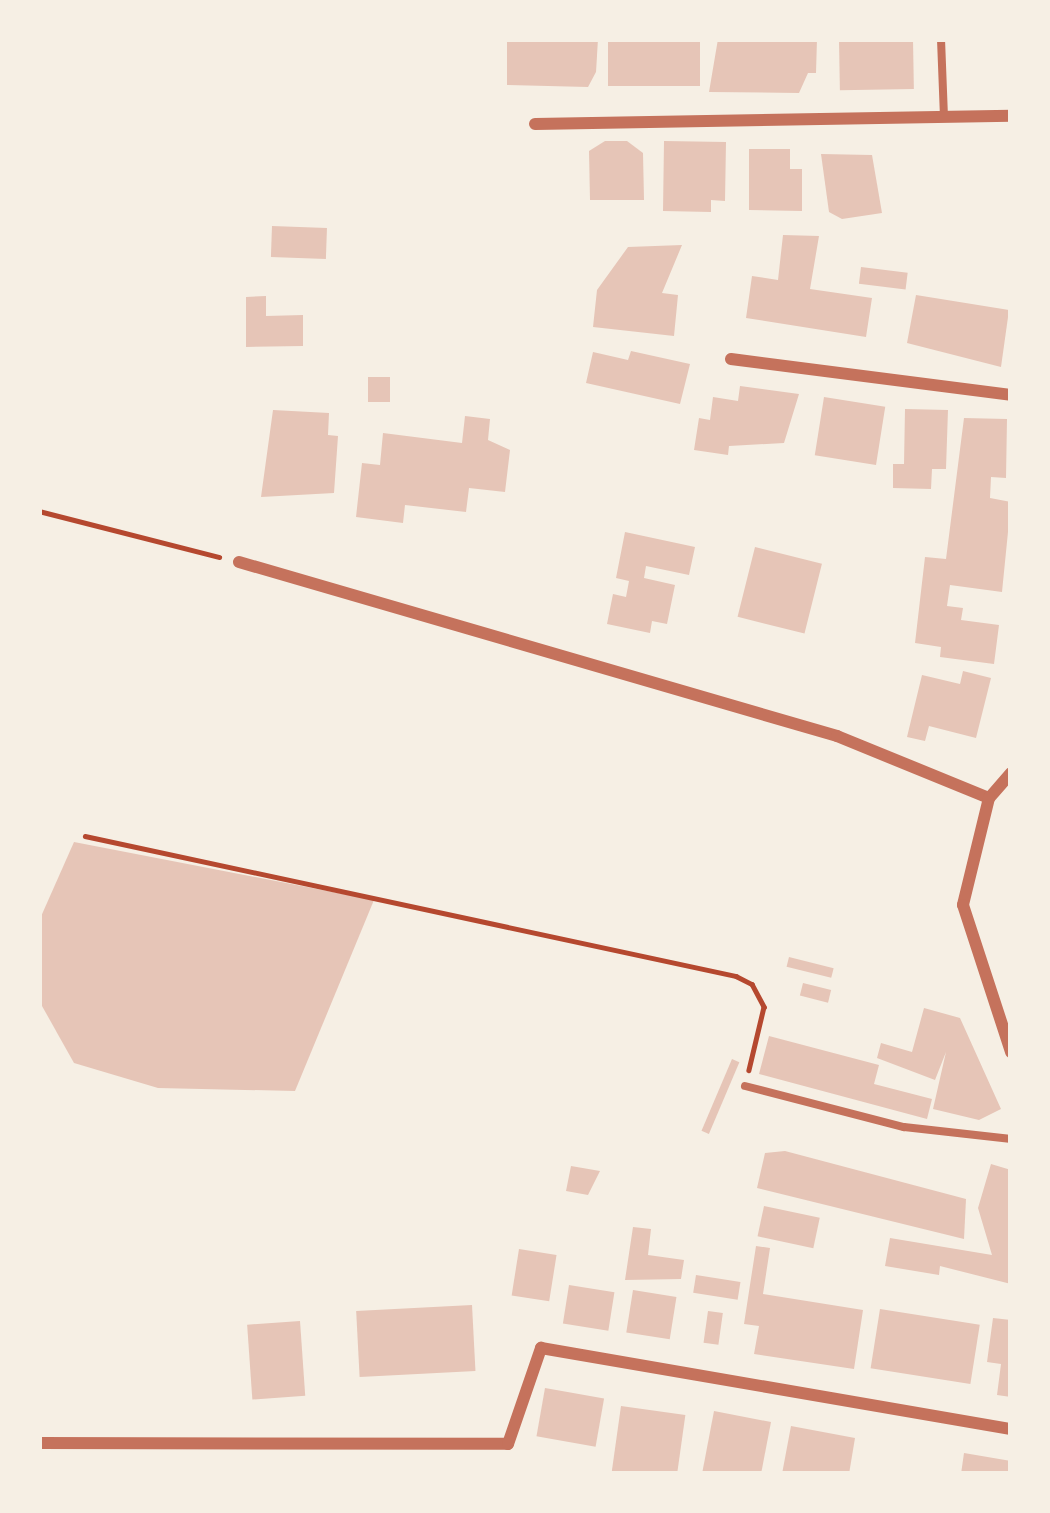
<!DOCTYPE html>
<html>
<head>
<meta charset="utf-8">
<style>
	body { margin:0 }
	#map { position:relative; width:1050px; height:1513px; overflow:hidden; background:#f6efe4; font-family:"Roboto Condensed",sans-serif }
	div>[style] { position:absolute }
	.building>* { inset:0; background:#e6c5b7; transform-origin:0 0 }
	.path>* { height:4.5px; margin:-2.25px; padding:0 2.25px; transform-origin:2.25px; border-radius:2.25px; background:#b5482f }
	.service>* { height:8px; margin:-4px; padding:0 4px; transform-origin:4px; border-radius:4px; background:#c5725c }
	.minor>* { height:12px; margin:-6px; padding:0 6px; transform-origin:6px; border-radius:6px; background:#c5725c }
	span { translate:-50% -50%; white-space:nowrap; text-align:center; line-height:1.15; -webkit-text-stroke:9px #f6efe4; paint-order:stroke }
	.frame { position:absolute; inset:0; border:42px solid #f6efe4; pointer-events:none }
</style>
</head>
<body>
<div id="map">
	<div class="building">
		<i style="clip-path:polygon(507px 39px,598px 39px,596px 72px,588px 87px,507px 85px)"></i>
		<i style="left:608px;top:39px;width:92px;height:47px"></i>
		<i style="clip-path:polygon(718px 39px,817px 39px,816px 73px,808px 73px,799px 93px,709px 92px)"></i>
		<i style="left:913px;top:39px;width:50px;height:74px;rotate:89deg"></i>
		<i style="clip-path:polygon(605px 141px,627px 141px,643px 153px,644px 200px,590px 200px,589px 151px)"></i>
		<i style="clip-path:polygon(664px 141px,726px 142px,725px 201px,711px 200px,711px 212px,663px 211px)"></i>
		<i style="clip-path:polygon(749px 149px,790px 149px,790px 169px,802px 169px,802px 211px,749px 210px)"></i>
		<i style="clip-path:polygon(821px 154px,872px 155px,882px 213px,842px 219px,829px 212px)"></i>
		<i style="left:272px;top:226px;width:55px;height:31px;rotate:2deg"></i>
		<i style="clip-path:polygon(783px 235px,819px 236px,810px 289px,872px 298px,866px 337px,746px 318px,752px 276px,778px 280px)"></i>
		<i style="clip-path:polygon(682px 245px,662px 293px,678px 295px,674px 336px,593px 327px,597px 290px,628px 247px)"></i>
		<i style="left:861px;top:267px;width:47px;height:17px;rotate:7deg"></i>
		<i style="clip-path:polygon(916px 295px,1009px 310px,1001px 367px,907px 343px)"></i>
		<i style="clip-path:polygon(266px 296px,266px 316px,303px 315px,303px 346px,246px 347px,246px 297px)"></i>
		<i style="clip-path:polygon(631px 351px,690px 364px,680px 404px,586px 383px,593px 352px,628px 360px)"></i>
		<i style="left:368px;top:377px;width:22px;height:25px"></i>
		<i style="clip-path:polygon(740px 386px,799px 394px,784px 443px,729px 446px,728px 455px,694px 450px,699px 418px,710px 420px,713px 397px,738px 401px)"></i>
		<i style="left:824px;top:397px;width:62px;height:59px;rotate:9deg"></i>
		<i style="clip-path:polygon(905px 409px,948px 410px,946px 469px,932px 469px,931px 489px,893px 488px,893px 464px,904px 464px)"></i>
		<i style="clip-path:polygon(273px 410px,329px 413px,328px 435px,338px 436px,334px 493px,261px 497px)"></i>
		<i style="clip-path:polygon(465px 416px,490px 419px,488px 440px,510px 450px,505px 492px,469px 488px,466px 512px,405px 505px,403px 523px,356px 517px,362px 463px,380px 465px,383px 433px,462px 443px)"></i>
		<i style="clip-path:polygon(964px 418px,1007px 419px,1006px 478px,991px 477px,990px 498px,1011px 502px,1002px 592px,950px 585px,947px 606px,963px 608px,961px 620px,999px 625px,994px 664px,940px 657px,941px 647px,915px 643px,925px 557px,946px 559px)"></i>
		<i style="clip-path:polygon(625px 532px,695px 547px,689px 575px,646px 566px,644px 578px,675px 585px,667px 624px,652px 621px,650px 633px,607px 624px,613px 594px,626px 597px,629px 581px,616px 578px)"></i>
		<i style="left:755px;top:547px;width:69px;height:72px;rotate:14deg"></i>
		<i style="clip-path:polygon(963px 671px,991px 678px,976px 738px,929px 726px,925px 741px,907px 737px,922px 675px,960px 684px)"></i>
		<i style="clip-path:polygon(74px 842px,374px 900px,295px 1091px,158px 1088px,74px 1063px,42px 1006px,39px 921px)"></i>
		<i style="left:789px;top:957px;width:46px;height:10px;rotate:14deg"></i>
		<i style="left:803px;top:983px;width:29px;height:13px;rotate:14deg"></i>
		<i style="clip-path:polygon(924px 1008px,960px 1018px,1001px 1109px,979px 1120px,933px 1109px,946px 1052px,935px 1080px,877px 1058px,881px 1043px,912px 1052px)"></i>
		<i style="clip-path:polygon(769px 1036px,879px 1065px,874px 1084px,932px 1099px,927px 1119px,759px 1074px)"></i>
		<i style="left:732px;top:1059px;width:8px;height:78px;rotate:23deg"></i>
		<i style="clip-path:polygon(785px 1151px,966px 1199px,964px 1239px,757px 1188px,765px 1153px)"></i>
		<i style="clip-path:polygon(991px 1164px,1011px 1170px,1011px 1284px,940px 1266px,939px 1275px,885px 1266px,890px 1238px,992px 1255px,978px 1208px)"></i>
		<i style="clip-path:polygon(571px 1166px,600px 1171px,588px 1195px,566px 1191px)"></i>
		<i style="left:764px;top:1206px;width:57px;height:31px;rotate:12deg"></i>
		<i style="clip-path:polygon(633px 1227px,651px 1229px,648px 1255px,684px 1260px,681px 1279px,625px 1280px)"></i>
		<i style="clip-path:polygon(756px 1246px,770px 1248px,763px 1294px,863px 1310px,854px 1369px,754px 1354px,759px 1326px,744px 1324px)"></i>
		<i style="left:519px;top:1249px;width:38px;height:47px;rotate:9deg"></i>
		<i style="left:696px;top:1275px;width:45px;height:18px;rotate:9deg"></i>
		<i style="left:569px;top:1285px;width:46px;height:39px;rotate:9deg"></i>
		<i style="left:633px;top:1290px;width:44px;height:43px;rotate:9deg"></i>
		<i style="left:472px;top:1305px;width:66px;height:116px;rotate:87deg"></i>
		<i style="left:880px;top:1309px;width:101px;height:60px;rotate:9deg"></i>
		<i style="left:708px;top:1311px;width:15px;height:32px;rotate:8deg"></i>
		<i style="clip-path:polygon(993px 1318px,1011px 1320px,1011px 1397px,997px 1395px,1001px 1364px,987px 1362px)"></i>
		<i style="left:300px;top:1321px;width:75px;height:53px;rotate:86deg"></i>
		<i style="left:545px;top:1388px;width:60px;height:49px;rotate:10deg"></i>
		<i style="left:621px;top:1406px;width:65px;height:66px;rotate:8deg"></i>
		<i style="clip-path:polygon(714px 1411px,771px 1422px,761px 1474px,702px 1474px)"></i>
		<i style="clip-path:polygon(791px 1426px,855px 1438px,849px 1474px,782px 1474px)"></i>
		<i style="clip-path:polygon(964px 1453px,1011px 1461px,1011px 1474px,961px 1474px)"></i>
	</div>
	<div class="path">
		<i style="left:39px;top:511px;width:186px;rotate:14.3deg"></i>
		<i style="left:85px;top:836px;width:666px;rotate:12.14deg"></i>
		<i style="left:736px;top:976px;width:18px;rotate:27deg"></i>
		<i style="left:752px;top:984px;width:26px;rotate:62deg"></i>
		<i style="left:764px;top:1007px;width:65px;rotate:103.4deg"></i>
	</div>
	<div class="service">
		<i style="left:941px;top:39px;width:78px;rotate:87.8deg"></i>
		<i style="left:745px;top:1086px;width:164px;rotate:14.5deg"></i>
		<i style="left:904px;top:1127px;width:108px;rotate:6.4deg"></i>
	</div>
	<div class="minor">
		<i style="left:535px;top:124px;width:476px;rotate:-1deg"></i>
		<i style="left:731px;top:359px;width:282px;rotate:7.3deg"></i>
		<i style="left:239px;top:562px;width:623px;rotate:16.22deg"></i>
		<i style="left:837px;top:736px;width:164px;rotate:22.2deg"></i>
		<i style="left:1011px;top:773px;width:33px;rotate:131deg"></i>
		<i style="left:989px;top:798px;width:110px;rotate:103.7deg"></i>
		<i style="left:963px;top:905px;width:155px;rotate:71.9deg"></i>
		<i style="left:39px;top:1443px;width:469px;rotate:0.1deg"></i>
		<i style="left:508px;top:1444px;width:102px;rotate:-71deg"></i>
		<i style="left:541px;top:1348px;width:477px;rotate:9.8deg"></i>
	</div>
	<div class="frame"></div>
</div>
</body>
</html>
